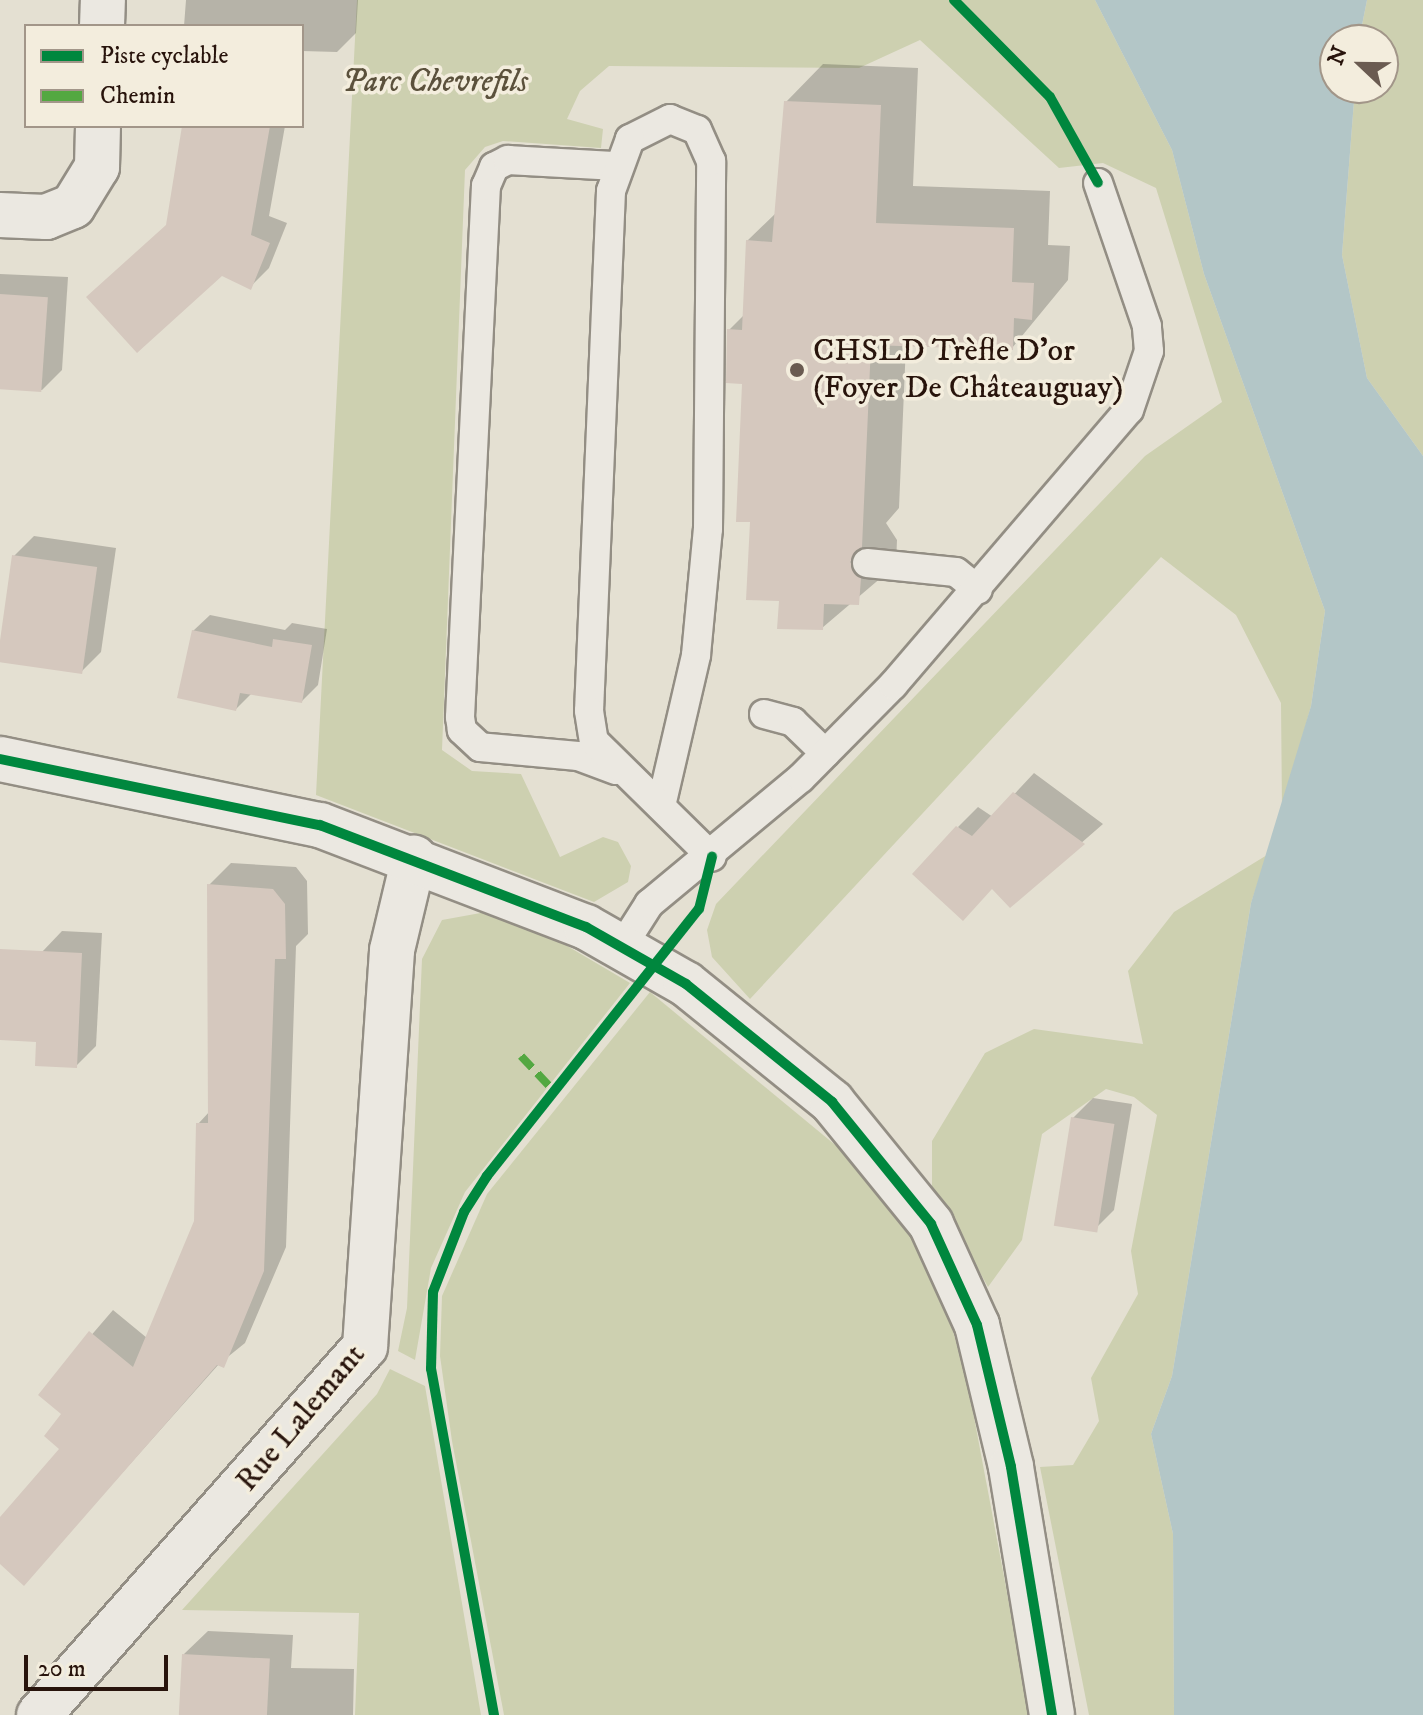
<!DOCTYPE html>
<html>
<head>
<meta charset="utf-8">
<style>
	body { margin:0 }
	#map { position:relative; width:1423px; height:1715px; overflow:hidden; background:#e4e0d2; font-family:"IM FELL DW Pica",serif }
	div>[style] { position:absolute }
	.green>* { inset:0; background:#cdd0b0 }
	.water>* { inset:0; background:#b3c6c7 }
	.shadow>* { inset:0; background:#0003 }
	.building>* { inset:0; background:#d5c8be; transform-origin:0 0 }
	.roads { filter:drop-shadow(2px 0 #938e84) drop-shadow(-2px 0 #938e84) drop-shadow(0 2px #938e84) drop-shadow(0 -2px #938e84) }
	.lane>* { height:28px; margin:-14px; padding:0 14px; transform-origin:14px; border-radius:14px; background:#ebe8e1 }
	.street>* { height:44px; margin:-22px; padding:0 22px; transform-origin:22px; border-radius:22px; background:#ebe8e1 }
	.secondary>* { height:44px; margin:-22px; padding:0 22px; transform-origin:22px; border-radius:22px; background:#ebe8e1 }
	.quiet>* { height:8px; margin-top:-4px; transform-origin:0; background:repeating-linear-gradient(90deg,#53a841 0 16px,transparent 0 24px) }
	.cycleway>* { height:10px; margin:-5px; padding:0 5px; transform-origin:5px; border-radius:5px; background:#00873e }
	.dots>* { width:22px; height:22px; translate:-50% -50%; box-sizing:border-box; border:4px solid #f3eddd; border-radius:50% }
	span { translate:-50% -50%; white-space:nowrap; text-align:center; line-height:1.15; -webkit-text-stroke:7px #f3eddd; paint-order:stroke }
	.park-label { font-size:32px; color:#5b513c; font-style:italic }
	.poi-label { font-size:32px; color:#28140c }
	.left { translate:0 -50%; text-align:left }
	.street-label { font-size:32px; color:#28140c }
	.legend { position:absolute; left:24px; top:24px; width:280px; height:104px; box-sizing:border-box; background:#f3eddd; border:2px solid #a29689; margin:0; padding:10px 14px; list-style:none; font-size:24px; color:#28140c }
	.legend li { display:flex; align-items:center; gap:16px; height:40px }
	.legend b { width:40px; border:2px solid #a29689 }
	.north { position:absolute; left:1319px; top:24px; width:80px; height:80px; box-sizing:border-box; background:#f3eddd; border:2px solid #a29689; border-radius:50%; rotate:292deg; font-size:22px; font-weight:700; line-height:32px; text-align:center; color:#28140c }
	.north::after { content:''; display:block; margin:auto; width:28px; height:36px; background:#6a5b51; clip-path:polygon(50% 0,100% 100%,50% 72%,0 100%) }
	.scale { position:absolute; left:24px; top:1655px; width:144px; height:36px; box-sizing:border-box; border:4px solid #28140c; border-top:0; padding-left:10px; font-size:24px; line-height:28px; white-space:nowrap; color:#28140c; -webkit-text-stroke:6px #f3eddd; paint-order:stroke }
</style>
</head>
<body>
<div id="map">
	<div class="green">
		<i style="clip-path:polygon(357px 0,1095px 0,1172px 150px,1204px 274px,1325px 611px,1311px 706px,1282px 810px,1281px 703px,1236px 615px,1161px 557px,750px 999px,712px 957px,707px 930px,716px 904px,1145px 456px,1222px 402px,1156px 188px,1103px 163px,1059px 168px,920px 40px,859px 68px,609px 66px,580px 91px,567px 119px,603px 129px,601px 148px,503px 141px,485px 147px,465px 170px,442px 750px,472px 771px,521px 774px,560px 857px,603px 837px,618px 842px,631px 866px,628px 882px,594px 902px,316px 795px)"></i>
		<i style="clip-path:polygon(1367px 0,1423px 0,1423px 456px,1367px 378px,1342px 255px,1355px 88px,1383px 88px,1383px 40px,1359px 40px)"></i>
		<i style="clip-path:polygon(1267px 855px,1251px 903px,1172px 1376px,1151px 1434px,1173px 1534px,1174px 1715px,1089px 1715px,1040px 1467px,1073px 1465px,1099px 1421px,1091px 1378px,1138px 1294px,1131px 1251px,1157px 1115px,1134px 1097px,1106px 1089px,1042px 1134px,1022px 1240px,988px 1287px,932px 1187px,932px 1141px,985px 1053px,1034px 1029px,1143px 1044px,1128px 971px,1174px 912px)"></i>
		<i style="clip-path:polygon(486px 912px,552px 937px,630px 983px,465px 1192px,431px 1268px,415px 1360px,398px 1351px,407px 1308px,422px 959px,442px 920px)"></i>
		<i style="clip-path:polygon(650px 992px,851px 1158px,910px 1228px,946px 1306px,968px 1385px,1030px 1715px,504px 1715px,452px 1441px,440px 1356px,442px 1296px,487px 1194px)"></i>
		<i style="clip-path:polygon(390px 1369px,425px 1386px,481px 1715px,355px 1715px,359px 1613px,182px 1610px,377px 1394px)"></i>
	</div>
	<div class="water">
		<i style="clip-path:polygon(1095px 0,1367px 0,1359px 40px,1335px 40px,1335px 88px,1355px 88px,1342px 255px,1367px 378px,1423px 456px,1423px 1715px,1174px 1715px,1173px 1534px,1151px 1434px,1172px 1376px,1251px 903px,1311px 706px,1325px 611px,1204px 274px,1172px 150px)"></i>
	</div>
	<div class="shadow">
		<i style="clip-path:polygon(186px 0,358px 0,356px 33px,337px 52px,302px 51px,302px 26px,184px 26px)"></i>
		<i style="clip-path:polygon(823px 64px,918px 68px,913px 186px,1050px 191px,1048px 245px,1070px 246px,1068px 280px,1012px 348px,906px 344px,899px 508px,886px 523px,897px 540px,896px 565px,822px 628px,781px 599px,752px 520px,744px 382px,729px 330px,745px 314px,747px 241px,776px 213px,786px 102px)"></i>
		<i style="clip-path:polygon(184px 126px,285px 126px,269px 216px,287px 223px,269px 268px,250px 287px,168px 224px)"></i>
		<i style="clip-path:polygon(0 274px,68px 277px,62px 370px,42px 390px,0 387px)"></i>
		<i style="clip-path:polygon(34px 536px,116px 548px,101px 652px,81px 672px,0 660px,14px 556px)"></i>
		<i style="clip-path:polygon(210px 615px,285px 630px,292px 623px,327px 629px,318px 685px,302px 701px,252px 693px,236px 709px,193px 631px)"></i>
		<i style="clip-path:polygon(1034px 773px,1103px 824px,1010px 905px,958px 827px,978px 807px,993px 817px)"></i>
		<i style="clip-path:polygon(231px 863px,296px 867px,307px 881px,308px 934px,296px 946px,286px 1247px,245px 1343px,219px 1364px,24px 1583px,0 1561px,0 1520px,62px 1449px,64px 1414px,40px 1395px,113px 1310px,147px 1338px,196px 1222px,198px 1124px,210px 1111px,209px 885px)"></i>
		<i style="clip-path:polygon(62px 931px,102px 933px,96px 1046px,76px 1066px,42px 952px)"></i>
		<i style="clip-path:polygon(1093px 1098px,1132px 1104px,1114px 1210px,1094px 1230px,1073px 1118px)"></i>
		<i style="clip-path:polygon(208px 1631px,293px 1635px,291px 1668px,354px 1669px,353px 1715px,181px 1715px,184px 1654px)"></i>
	</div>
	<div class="building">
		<i style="clip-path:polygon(784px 101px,881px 105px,876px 223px,1014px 228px,1012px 282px,1034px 283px,1032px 320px,1014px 318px,1013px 350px,871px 345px,862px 547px,850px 562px,861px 578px,859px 605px,824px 604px,823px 630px,777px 629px,779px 601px,746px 600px,750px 522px,736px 522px,742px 384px,726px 383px,727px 329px,742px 330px,746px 240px,772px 242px)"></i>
		<i style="clip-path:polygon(182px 126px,270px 126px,251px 235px,270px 243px,251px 290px,222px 276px,137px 353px,86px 297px,166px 225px)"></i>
		<i style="left:0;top:294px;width:48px;height:95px;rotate:4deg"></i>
		<i style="left:12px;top:555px;width:86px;height:108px;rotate:8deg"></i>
		<i style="clip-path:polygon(192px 630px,272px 647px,273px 639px,312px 645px,302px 703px,240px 693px,236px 711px,177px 698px)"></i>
		<i style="clip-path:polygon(1013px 792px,1085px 844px,1010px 908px,992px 889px,963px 921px,912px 874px,956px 826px,972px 836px)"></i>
		<i style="clip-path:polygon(207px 884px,273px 889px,285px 904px,286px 959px,275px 959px,264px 1271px,224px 1368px,217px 1365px,24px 1586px,0 1564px,0 1517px,59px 1449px,44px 1436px,61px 1414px,38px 1395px,89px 1331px,133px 1367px,194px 1221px,196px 1123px,208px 1123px)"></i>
		<i style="clip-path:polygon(0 949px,82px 953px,77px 1068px,35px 1066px,36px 1042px,0 1040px)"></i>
		<i style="left:1071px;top:1117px;width:44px;height:110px;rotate:9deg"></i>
		<i style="left:182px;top:1654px;width:88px;height:61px;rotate:3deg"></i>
	</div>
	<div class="roads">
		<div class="lane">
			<i style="left:867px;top:563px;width:89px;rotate:5.8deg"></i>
			<i style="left:956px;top:572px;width:28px;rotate:39deg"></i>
			<i style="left:764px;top:714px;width:30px;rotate:15deg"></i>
			<i style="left:793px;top:722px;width:45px;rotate:44.1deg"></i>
			<i style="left:616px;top:770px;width:40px;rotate:-159.8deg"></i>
			<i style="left:578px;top:756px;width:98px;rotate:-174.8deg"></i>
			<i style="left:480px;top:747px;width:25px;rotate:-137deg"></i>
			<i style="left:462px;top:730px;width:13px;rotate:-99deg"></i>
			<i style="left:460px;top:717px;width:532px;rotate:-87.2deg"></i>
			<i style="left:486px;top:186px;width:21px;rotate:-67deg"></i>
			<i style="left:494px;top:167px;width:16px;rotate:-27deg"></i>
			<i style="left:508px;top:160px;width:109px;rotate:3.2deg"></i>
			<i style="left:661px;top:806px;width:155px;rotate:-76.9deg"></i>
			<i style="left:696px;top:655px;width:127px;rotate:-84.6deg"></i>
			<i style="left:708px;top:529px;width:368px;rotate:-89.5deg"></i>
			<i style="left:711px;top:161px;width:34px;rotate:-114deg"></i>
			<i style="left:697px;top:130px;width:29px;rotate:-158deg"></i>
			<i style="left:670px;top:119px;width:45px;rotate:153.4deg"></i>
			<i style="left:630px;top:139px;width:55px;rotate:110.1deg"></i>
			<i style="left:611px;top:191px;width:520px;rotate:92.42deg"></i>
			<i style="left:589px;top:711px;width:30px;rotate:81deg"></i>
			<i style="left:594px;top:741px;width:165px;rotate:44.5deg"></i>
			<i style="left:623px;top:945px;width:49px;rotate:-57.6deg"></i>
			<i style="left:649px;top:904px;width:197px;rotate:-39.7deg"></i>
			<i style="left:801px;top:778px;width:131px;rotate:-45.3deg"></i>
			<i style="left:893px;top:685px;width:362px;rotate:-49.4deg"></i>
			<i style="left:1129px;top:410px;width:62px;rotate:-71.3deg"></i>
			<i style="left:1149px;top:351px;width:25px;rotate:-95deg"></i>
			<i style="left:1147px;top:326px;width:151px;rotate:-108.9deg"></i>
		</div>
		<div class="street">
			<i style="left:102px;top:26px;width:26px;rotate:-88deg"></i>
			<i style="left:0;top:215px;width:46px;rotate:2.5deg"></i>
			<i style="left:46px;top:217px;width:29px;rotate:-22deg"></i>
			<i style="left:73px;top:206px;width:46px;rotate:-58.4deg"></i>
			<i style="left:97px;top:167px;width:41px;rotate:-88.6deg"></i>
			<i style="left:39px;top:1715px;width:492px;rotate:-48.5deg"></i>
			<i style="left:365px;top:1347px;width:398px;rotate:-86.1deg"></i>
			<i style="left:392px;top:950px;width:95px;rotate:-76.6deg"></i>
		</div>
		<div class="secondary">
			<i style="left:0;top:759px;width:327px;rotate:11.7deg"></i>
			<i style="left:320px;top:825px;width:285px;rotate:21deg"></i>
			<i style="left:586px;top:927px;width:115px;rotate:29.7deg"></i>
			<i style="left:686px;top:984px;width:188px;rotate:38.9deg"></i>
			<i style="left:832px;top:1102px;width:157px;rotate:50.9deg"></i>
			<i style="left:931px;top:1224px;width:111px;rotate:65.5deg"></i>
			<i style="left:977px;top:1325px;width:146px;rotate:76.5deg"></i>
			<i style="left:1011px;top:1467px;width:251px;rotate:80.6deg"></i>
		</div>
	</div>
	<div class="quiet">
		<i style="left:521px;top:1056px;width:48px;rotate:46.7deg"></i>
	</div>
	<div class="cycleway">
		<i style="left:954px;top:0;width:136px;rotate:45.3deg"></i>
		<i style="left:1050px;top:97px;width:98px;rotate:60.8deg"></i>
		<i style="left:0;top:759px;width:327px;rotate:11.7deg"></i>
		<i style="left:320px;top:825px;width:285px;rotate:21deg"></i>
		<i style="left:586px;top:927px;width:115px;rotate:29.7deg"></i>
		<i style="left:686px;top:984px;width:188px;rotate:38.9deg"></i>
		<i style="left:832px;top:1102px;width:157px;rotate:50.9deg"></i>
		<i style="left:931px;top:1224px;width:111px;rotate:65.5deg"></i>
		<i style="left:977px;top:1325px;width:146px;rotate:76.5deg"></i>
		<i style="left:1011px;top:1467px;width:251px;rotate:80.6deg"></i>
		<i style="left:494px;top:1715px;width:352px;rotate:-100.3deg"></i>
		<i style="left:431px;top:1369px;width:77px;rotate:-88.5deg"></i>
		<i style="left:433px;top:1292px;width:86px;rotate:-68.8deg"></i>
		<i style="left:464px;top:1212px;width:43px;rotate:-57.4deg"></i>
		<i style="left:487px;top:1176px;width:341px;rotate:-51.6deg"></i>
		<i style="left:699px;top:909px;width:54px;rotate:-76deg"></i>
	</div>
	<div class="dots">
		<i style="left:797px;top:370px;background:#6a5b51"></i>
	</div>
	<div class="park-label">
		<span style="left:435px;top:82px">Parc Chevrefils</span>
	</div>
	<div class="poi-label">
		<span class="left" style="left:813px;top:370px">CHSLD Trèfle D'or<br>(Foyer De Châteauguay)</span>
	</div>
	<div class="street-label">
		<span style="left:301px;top:1418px;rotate:-50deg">Rue Lalemant</span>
	</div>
	<ul class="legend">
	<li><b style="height:10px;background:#00873e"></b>Piste cyclable</li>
	<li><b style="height:10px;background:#53a841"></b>Chemin</li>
	</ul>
	<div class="north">N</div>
	<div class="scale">20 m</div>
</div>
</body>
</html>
